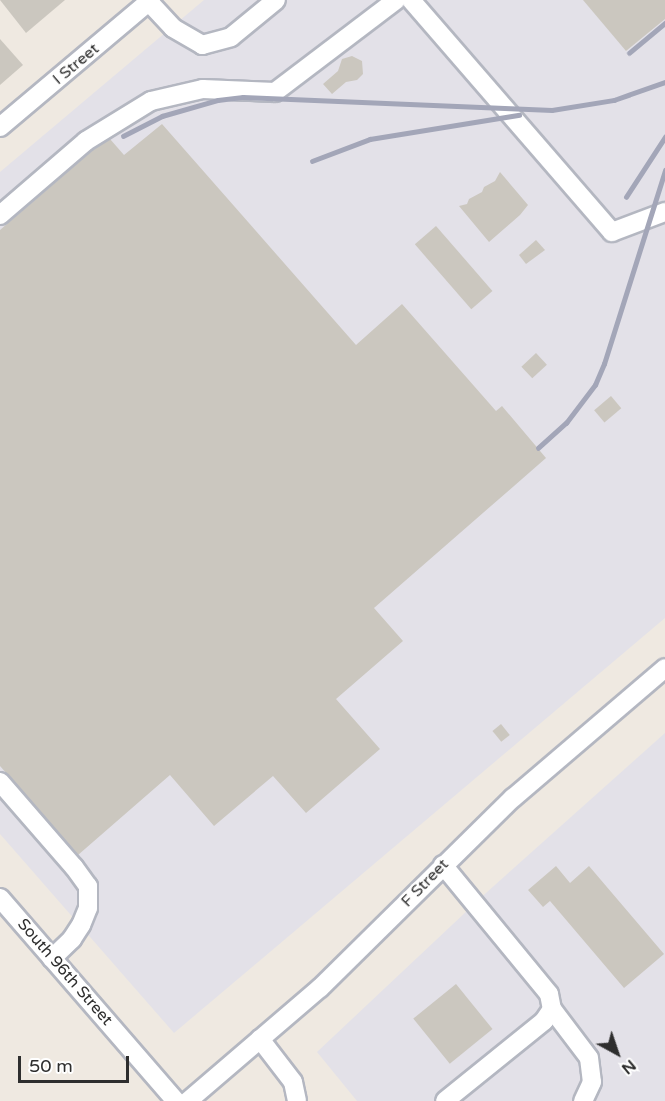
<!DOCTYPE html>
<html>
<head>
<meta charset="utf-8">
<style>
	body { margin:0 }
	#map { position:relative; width:665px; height:1101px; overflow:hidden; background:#efe9e1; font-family:"Varela Round",sans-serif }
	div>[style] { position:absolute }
	.industrial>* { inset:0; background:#e3e1e8 }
	.building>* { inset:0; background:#cbc7bf; transform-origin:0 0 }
	.roads { filter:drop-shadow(2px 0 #b4b7c1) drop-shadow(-2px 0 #b4b7c1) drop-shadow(0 2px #b4b7c1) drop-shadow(0 -2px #b4b7c1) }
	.minor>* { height:18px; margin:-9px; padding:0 9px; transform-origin:9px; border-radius:9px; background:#fff }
	.rail>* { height:4.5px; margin:-2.25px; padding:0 2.25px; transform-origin:2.25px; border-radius:2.25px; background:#a3a6b8 }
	span { translate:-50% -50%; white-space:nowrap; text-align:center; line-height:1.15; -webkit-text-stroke:4.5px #fff; paint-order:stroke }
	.street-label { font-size:16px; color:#2e2e2e }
	.north { position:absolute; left:587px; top:1023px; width:60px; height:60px; -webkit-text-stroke:4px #fff; paint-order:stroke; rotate:140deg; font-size:16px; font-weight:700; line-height:24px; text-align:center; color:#2e2e2e }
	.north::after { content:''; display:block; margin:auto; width:21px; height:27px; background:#2e2e2e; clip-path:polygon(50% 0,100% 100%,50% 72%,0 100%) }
	.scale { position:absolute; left:18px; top:1056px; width:111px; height:27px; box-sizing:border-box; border:3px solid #2e2e2e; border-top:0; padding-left:8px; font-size:18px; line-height:21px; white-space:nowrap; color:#2e2e2e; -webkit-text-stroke:4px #fff; paint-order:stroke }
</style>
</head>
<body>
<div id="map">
	<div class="industrial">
		<i style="clip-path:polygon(204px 0,665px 0,665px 618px,174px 1033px,0 834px,0 172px)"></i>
		<i style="clip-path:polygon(665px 733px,665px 1101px,357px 1101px,317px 1052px,486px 893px)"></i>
	</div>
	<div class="building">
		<i style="clip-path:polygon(0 0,65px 0,26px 33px)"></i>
		<i style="clip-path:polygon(583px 0,665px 0,665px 19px,626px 51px)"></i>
		<i style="clip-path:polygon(0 39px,23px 65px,0 85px)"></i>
		<i style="clip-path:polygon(352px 56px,362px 61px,363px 74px,357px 80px,346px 82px,332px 94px,323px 84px,338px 71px,342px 59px)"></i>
		<i style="clip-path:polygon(162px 124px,356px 345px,402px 304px,496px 411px,502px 406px,546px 458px,374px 608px,403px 641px,336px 699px,380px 749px,306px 813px,273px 776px,214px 826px,170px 775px,78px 855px,0 766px,0 230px,93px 150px,110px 139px,124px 155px)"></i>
		<i style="clip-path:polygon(500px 172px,528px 205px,520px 215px,489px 242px,459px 206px,467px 204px,469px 199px,482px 192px,484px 187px,495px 181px)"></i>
		<i style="left:436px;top:226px;width:86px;height:28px;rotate:49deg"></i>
		<i style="clip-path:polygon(536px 240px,545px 250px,526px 264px,519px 255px)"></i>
		<i style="left:536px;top:353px;width:16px;height:20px;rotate:47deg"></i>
		<i style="left:611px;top:396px;width:16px;height:22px;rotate:50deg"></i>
		<i style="left:501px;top:724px;width:14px;height:11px;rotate:51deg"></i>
		<i style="clip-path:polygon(556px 866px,570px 883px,589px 866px,664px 954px,624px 988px,550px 901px,543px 907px,528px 890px)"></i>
		<i style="left:456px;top:984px;width:58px;height:55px;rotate:51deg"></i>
	</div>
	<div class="roads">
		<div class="minor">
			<i style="left:411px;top:0;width:307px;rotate:49.1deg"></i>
			<i style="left:612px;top:232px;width:57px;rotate:-20.7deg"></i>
			<i style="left:149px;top:2px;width:35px;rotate:47deg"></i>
			<i style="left:173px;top:28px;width:34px;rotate:30deg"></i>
			<i style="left:202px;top:45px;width:30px;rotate:-15deg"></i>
			<i style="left:231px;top:37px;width:58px;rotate:-39.4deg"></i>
			<i style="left:0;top:127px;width:197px;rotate:-40.1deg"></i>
			<i style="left:0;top:215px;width:113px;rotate:-40.7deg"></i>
			<i style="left:86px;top:141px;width:76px;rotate:-31.6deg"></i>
			<i style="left:151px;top:101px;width:53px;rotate:-13deg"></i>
			<i style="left:203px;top:89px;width:72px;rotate:2.4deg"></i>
			<i style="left:275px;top:92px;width:152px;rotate:-37.2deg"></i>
			<i style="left:0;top:782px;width:113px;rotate:49deg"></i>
			<i style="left:74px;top:867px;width:24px;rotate:54deg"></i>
			<i style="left:88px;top:886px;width:22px;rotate:90deg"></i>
			<i style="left:88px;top:908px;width:18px;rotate:112deg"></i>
			<i style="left:81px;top:925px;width:17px;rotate:123deg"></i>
			<i style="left:72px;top:939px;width:28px;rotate:136deg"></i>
			<i style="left:443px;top:865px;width:167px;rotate:50.6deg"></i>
			<i style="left:549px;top:994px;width:15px;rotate:79deg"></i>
			<i style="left:552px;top:1009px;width:14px;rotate:124deg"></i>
			<i style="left:544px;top:1021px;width:127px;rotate:141.1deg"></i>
			<i style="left:0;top:898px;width:269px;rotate:49.1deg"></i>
			<i style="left:552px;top:1009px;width:61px;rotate:52.9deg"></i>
			<i style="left:589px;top:1058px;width:24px;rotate:83deg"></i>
			<i style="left:592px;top:1082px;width:21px;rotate:115deg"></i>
			<i style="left:260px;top:1039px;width:54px;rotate:52.5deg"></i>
			<i style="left:293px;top:1082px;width:19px;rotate:78deg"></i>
			<i style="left:188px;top:1101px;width:174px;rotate:-40.6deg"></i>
			<i style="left:320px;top:988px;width:271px;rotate:-44.6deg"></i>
			<i style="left:513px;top:798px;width:200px;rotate:-40.5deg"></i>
		</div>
	</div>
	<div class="rail">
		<i style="left:629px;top:53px;width:47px;rotate:-39.8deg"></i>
		<i style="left:123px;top:136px;width:44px;rotate:-27.1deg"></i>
		<i style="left:162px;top:116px;width:58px;rotate:-15.9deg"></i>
		<i style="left:218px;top:100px;width:25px;rotate:-7deg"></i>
		<i style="left:243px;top:97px;width:309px;rotate:2.4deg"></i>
		<i style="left:552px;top:110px;width:63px;rotate:-9.2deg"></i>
		<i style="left:614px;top:100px;width:54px;rotate:-19.4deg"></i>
		<i style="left:312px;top:161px;width:62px;rotate:-20.8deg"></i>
		<i style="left:370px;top:139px;width:151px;rotate:-9.2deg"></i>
		<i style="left:626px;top:197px;width:72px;rotate:-57deg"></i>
		<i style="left:538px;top:448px;width:38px;rotate:-42deg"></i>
		<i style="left:566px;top:423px;width:48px;rotate:-52.7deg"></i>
		<i style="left:595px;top:385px;width:23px;rotate:-67deg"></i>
		<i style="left:604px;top:364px;width:203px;rotate:-72.5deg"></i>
	</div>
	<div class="street-label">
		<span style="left:76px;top:64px;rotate:-40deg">I Street</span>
		<span style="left:425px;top:883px;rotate:-46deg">F Street</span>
		<span style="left:65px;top:972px;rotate:49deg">South 96th Street</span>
	</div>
	<div class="north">N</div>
	<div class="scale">50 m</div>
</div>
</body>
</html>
